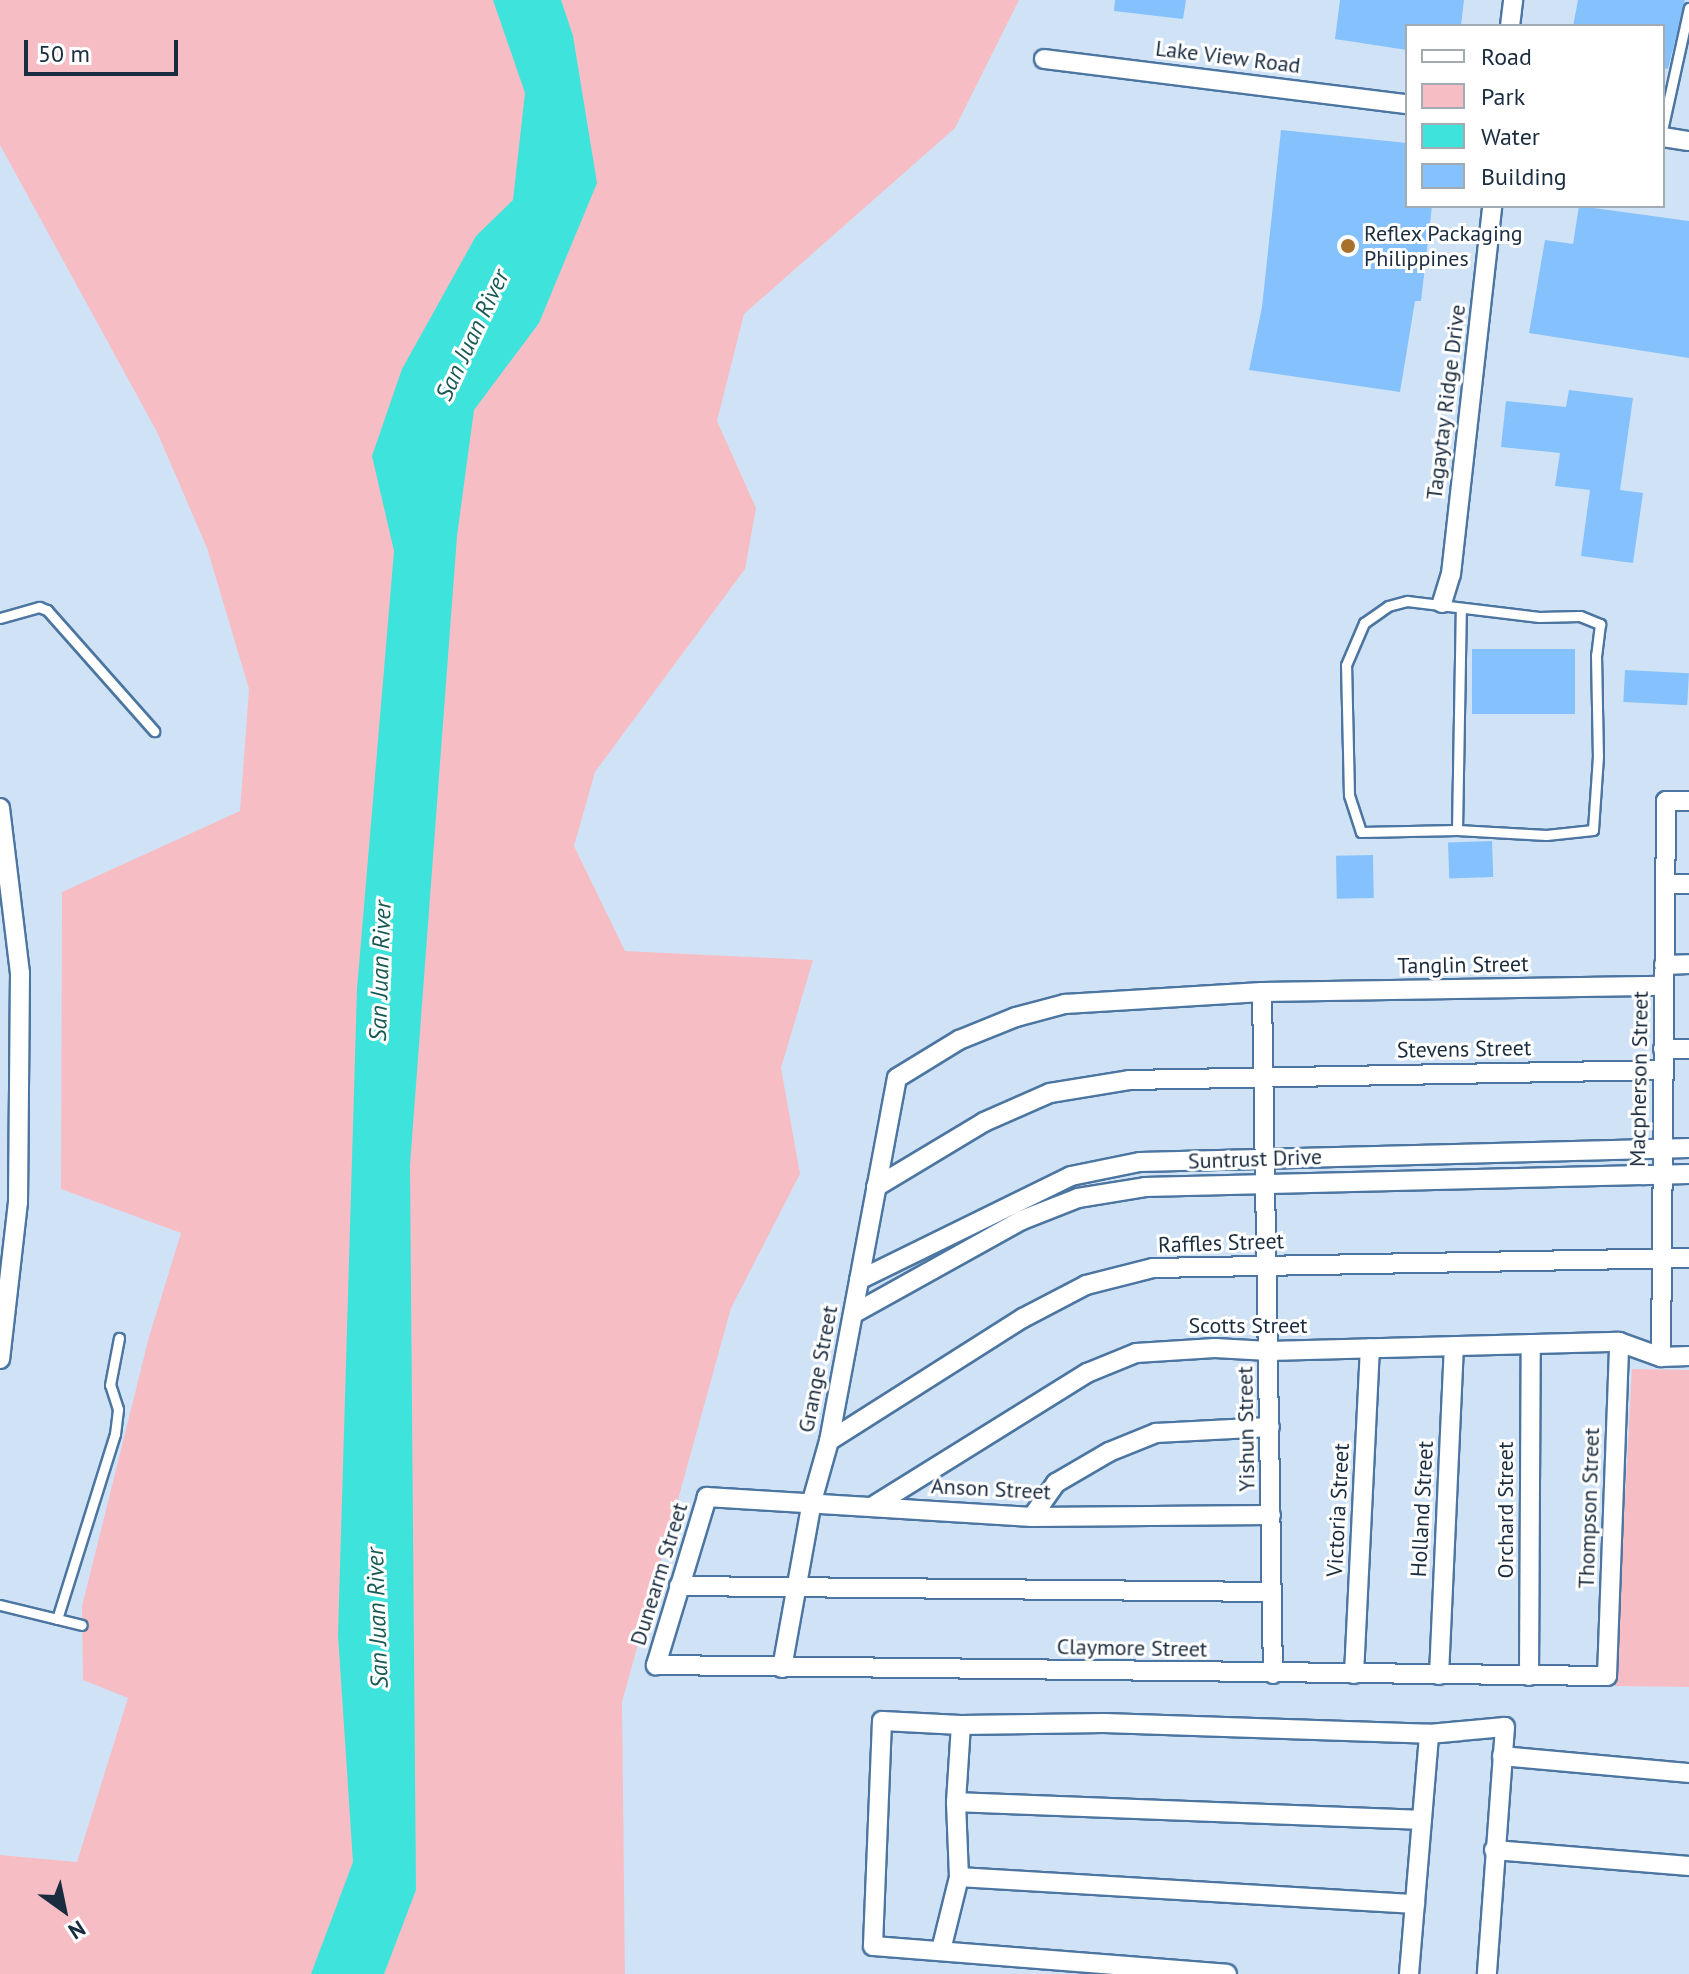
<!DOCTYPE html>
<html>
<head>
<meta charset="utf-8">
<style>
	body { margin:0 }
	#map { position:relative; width:1689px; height:1974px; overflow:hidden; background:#d0e3f6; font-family:"PT Sans",sans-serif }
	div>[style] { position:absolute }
	.green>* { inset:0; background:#f7bdc5 }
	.water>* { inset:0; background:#3ee4db }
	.building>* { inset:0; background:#85c1fc; transform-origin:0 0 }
	.roads { filter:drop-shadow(2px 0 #4c76a1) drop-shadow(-2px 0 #4c76a1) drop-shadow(0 2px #4c76a1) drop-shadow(0 -2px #4c76a1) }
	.service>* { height:9px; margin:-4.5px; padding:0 4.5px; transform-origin:4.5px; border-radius:4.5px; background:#fff }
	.minor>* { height:18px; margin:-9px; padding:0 9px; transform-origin:9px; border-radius:9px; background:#fff }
	.dots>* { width:22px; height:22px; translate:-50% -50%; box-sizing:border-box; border:4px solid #fff; border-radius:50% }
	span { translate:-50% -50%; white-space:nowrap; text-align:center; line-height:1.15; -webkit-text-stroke:6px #fff; paint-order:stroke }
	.street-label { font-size:22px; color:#1a2c3f }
	.poi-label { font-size:22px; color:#1a2c3f }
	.left { translate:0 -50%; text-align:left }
	.water-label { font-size:24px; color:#165955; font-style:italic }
	.legend { position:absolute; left:1405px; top:24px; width:260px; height:184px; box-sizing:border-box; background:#fff; border:2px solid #a3abb2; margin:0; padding:10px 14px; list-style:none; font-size:24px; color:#1a2c3f }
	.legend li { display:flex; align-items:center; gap:16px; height:40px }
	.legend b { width:40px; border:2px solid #a3abb2 }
	.north { position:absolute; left:24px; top:1870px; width:80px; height:80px; -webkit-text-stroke:6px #fff; paint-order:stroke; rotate:147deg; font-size:22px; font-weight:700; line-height:32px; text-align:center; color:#1a2c3f }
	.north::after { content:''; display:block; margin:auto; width:28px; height:36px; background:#1a2c3f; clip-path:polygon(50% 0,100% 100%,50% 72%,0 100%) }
	.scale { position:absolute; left:24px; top:40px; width:154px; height:36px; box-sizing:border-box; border:4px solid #1a2c3f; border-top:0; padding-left:10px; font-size:24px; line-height:28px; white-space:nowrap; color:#1a2c3f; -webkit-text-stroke:6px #fff; paint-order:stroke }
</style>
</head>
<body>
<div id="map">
	<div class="green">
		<i style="clip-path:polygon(0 0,1019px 0,955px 128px,744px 314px,717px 421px,756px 508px,745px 569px,595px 772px,574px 846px,625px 951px,813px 960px,781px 1068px,800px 1174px,731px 1308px,622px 1702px,625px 1974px,0 1974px,0 1855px,77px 1862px,128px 1698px,83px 1680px,82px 1606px,149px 1337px,181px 1233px,61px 1189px,62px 892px,240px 811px,249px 689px,207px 548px,157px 432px,0 145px)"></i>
		<i style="clip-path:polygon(1632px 1369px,1689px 1370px,1689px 1687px,1615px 1686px)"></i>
	</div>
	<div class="water">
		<i style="clip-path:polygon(493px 0,561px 0,573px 36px,597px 183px,539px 323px,474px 410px,457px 536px,410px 1165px,416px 1890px,384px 1974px,311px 1974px,353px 1862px,338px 1635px,357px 989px,394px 551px,372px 456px,402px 369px,476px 236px,513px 200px,525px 93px)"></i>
	</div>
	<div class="building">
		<i style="clip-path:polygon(1115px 0,1186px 0,1183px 19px,1114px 11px)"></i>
		<i style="clip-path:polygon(1340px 0,1464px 0,1461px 26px,1407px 26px,1407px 50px,1335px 39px)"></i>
		<i style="clip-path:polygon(1578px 0,1685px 0,1668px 69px,1663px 68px,1663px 26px,1573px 26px)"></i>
		<i style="clip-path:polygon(1281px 130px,1407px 143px,1407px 206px,1432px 206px,1421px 301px,1415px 301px,1400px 392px,1249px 370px,1262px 307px)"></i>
		<i style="clip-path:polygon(1579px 206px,1689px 221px,1689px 358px,1529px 333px,1545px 240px,1573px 244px)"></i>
		<i style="clip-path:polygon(1569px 390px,1633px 398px,1620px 490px,1643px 493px,1633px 563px,1581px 556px,1590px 490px,1555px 486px,1560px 453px,1501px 447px,1506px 401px,1566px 407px)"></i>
		<i style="left:1575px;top:649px;width:65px;height:103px;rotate:90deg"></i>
		<i style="left:1625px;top:670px;width:64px;height:32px;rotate:3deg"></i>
		<i style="left:1492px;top:841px;width:36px;height:44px;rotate:88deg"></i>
		<i style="left:1373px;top:855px;width:43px;height:37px;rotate:89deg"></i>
	</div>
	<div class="roads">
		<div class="service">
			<i style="left:1663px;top:126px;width:121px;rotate:-77.6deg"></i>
			<i style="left:1407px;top:601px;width:133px;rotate:6.9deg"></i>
			<i style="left:1539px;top:617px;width:41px;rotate:-1.4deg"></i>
			<i style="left:1580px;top:616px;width:22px;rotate:22deg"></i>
			<i style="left:1600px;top:624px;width:31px;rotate:97deg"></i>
			<i style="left:1596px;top:655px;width:101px;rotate:88.9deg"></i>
			<i style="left:1598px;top:756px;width:74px;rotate:93.9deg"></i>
			<i style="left:1593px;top:830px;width:47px;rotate:173.9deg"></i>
			<i style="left:1546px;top:835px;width:89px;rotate:-176.8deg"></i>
			<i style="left:1457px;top:830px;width:96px;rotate:178.8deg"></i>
			<i style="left:1361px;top:832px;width:39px;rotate:-108deg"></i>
			<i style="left:1349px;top:795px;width:130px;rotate:-91.3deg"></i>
			<i style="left:1346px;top:665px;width:46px;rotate:-66.8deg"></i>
			<i style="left:1364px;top:623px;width:29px;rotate:-35deg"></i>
			<i style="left:1388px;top:606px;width:20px;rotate:-15deg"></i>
			<i style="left:0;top:618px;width:41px;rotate:-15.8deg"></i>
			<i style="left:39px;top:607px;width:9px;rotate:21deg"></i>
			<i style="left:47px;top:610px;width:162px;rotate:48.5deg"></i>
			<i style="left:1457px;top:830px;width:221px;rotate:-89deg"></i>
			<i style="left:0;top:1605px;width:84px;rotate:13.7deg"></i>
			<i style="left:57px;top:1619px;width:194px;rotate:-72.6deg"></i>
			<i style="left:115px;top:1434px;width:25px;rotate:-83deg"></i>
			<i style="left:118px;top:1409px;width:25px;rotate:-108deg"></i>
			<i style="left:110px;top:1385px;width:48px;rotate:-79.2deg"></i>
		</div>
		<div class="minor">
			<i style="left:1510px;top:26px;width:26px;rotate:-83deg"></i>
			<i style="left:1044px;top:59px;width:366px;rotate:7.1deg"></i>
			<i style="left:1663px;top:137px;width:26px;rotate:9deg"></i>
			<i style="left:1442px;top:603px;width:30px;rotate:-73deg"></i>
			<i style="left:1451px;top:574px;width:370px;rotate:-83.6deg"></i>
			<i style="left:0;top:808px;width:166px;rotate:83.1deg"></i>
			<i style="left:20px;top:973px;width:229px;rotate:90.5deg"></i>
			<i style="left:18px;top:1202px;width:158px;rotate:96.5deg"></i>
			<i style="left:1665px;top:884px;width:24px"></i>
			<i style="left:1664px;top:965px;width:25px;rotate:-2deg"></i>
			<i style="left:1262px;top:992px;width:682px;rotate:89.08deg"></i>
			<i style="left:1663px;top:1049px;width:26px"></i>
			<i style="left:876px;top:1187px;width:126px;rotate:-31deg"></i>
			<i style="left:984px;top:1122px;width:72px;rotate:-23.7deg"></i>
			<i style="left:1050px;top:1093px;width:80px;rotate:-9.3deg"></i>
			<i style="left:1129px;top:1080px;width:534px;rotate:-1.07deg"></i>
			<i style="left:859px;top:1280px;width:236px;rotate:-26.1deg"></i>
			<i style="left:1071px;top:1176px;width:70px;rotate:-11.5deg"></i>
			<i style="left:1140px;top:1162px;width:549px;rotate:-1.46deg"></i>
			<i style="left:853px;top:1314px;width:193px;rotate:-29.1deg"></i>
			<i style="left:1022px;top:1220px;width:60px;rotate:-21.4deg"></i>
			<i style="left:1078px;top:1198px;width:68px;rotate:-9.3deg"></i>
			<i style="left:1145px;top:1187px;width:544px;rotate:-1.37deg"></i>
			<i style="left:1661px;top:1357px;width:556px;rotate:-89.48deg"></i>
			<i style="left:1666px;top:801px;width:23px"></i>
			<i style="left:829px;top:1441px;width:230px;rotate:-32.4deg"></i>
			<i style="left:1023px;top:1318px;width:71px;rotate:-27.6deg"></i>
			<i style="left:1086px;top:1285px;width:69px;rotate:-14.2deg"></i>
			<i style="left:1153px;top:1268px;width:536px;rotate:-1.07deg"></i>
			<i style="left:875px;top:1505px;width:250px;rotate:-31.9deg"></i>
			<i style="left:1087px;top:1373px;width:53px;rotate:-22.2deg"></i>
			<i style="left:1136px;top:1353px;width:79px;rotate:-3.6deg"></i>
			<i style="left:1215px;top:1348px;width:54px;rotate:3.2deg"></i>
			<i style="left:1269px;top:1351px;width:350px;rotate:-1.5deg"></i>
			<i style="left:1619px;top:1342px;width:45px;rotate:19.7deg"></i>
			<i style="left:1661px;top:1357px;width:28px;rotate:-2deg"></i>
			<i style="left:1271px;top:1515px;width:239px;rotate:179.5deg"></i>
			<i style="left:1032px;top:1517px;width:326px;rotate:-176.5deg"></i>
			<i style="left:707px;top:1497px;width:176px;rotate:106.9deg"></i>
			<i style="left:656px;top:1665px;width:951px;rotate:0.66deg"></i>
			<i style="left:1607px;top:1676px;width:334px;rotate:-87.9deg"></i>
			<i style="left:1032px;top:1517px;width:42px;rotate:-54.8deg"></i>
			<i style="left:1056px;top:1483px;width:61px;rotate:-30.3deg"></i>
			<i style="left:1109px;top:1452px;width:51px;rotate:-22deg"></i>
			<i style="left:1156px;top:1433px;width:114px;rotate:-3deg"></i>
			<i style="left:679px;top:1586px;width:593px;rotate:0.58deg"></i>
			<i style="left:782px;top:1668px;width:170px;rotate:-79.8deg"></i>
			<i style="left:812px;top:1501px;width:62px;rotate:-74.2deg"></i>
			<i style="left:829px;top:1441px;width:369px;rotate:-79.4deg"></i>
			<i style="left:897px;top:1078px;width:73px;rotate:-31.5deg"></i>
			<i style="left:959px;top:1040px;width:61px;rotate:-22deg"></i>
			<i style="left:1016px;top:1017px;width:51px;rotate:-14.9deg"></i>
			<i style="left:1065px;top:1004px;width:197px;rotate:-3.5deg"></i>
			<i style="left:1262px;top:992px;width:402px;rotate:-0.9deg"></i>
			<i style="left:1354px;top:1674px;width:326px;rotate:-87.2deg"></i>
			<i style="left:1439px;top:1675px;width:329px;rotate:-87.4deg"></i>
			<i style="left:1529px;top:1676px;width:332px;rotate:-89.7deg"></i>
			<i style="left:961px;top:1725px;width:79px;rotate:-177.1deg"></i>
			<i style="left:882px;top:1721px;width:225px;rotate:92.3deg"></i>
			<i style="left:873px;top:1946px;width:355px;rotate:4.5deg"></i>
			<i style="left:1502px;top:1756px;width:188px;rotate:5.2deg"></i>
			<i style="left:956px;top:1802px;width:466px;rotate:2.2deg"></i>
			<i style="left:1494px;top:1850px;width:196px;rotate:4.7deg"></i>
			<i style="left:959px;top:1877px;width:457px;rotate:3.4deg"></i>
			<i style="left:941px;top:1950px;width:75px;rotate:-76.1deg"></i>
			<i style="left:959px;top:1877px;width:75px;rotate:-92.3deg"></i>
			<i style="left:956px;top:1802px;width:77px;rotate:-86.3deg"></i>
			<i style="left:961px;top:1725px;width:143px;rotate:-0.8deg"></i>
			<i style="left:1104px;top:1723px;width:325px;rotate:1.9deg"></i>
			<i style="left:1429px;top:1734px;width:76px;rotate:-5.3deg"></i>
			<i style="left:1505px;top:1727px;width:248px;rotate:94.2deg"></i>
			<i style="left:1409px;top:1974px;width:241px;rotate:-85.2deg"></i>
		</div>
	</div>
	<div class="dots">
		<i style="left:1348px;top:246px;background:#a8722d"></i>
	</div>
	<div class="street-label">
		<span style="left:1228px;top:57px;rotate:7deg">Lake View Road</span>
		<span style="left:1446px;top:402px;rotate:-83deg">Tagaytay Ridge Drive</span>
		<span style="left:1463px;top:965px;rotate:-1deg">Tanglin Street</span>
		<span style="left:1464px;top:1049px;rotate:-1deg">Stevens Street</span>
		<span style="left:1639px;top:1079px;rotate:-89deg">Macpherson Street</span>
		<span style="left:1255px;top:1159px;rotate:-2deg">Suntrust Drive</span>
		<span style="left:1221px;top:1243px;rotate:-2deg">Raffles Street</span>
		<span style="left:1248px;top:1326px">Scotts Street</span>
		<span style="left:818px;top:1369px;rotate:-79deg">Grange Street</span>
		<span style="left:1246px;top:1429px;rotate:-91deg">Yishun Street</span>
		<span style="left:991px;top:1489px;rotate:3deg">Anson Street</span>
		<span style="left:1589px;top:1508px;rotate:-88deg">Thompson Street</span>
		<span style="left:1422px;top:1509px;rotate:-87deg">Holland Street</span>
		<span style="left:1338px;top:1510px;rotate:-87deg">Victoria Street</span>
		<span style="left:1506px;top:1510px;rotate:-90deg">Orchard Street</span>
		<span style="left:659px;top:1574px;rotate:-73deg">Dunearm Street</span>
		<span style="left:1132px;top:1648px;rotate:1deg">Claymore Street</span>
	</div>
	<div class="poi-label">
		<span class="left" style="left:1364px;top:246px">Reflex Packaging<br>Philippines</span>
	</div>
	<div class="water-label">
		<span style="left:472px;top:335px;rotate:-65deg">San Juan River</span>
		<span style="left:380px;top:971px;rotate:-88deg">San Juan River</span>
		<span style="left:377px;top:1618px;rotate:-92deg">San Juan River</span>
	</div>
	<ul class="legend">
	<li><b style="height:10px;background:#fff"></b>Road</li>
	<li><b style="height:22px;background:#f7bdc5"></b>Park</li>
	<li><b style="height:22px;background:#3ee4db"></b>Water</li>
	<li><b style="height:22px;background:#85c1fc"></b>Building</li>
	</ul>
	<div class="north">N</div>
	<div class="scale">50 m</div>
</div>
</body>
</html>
